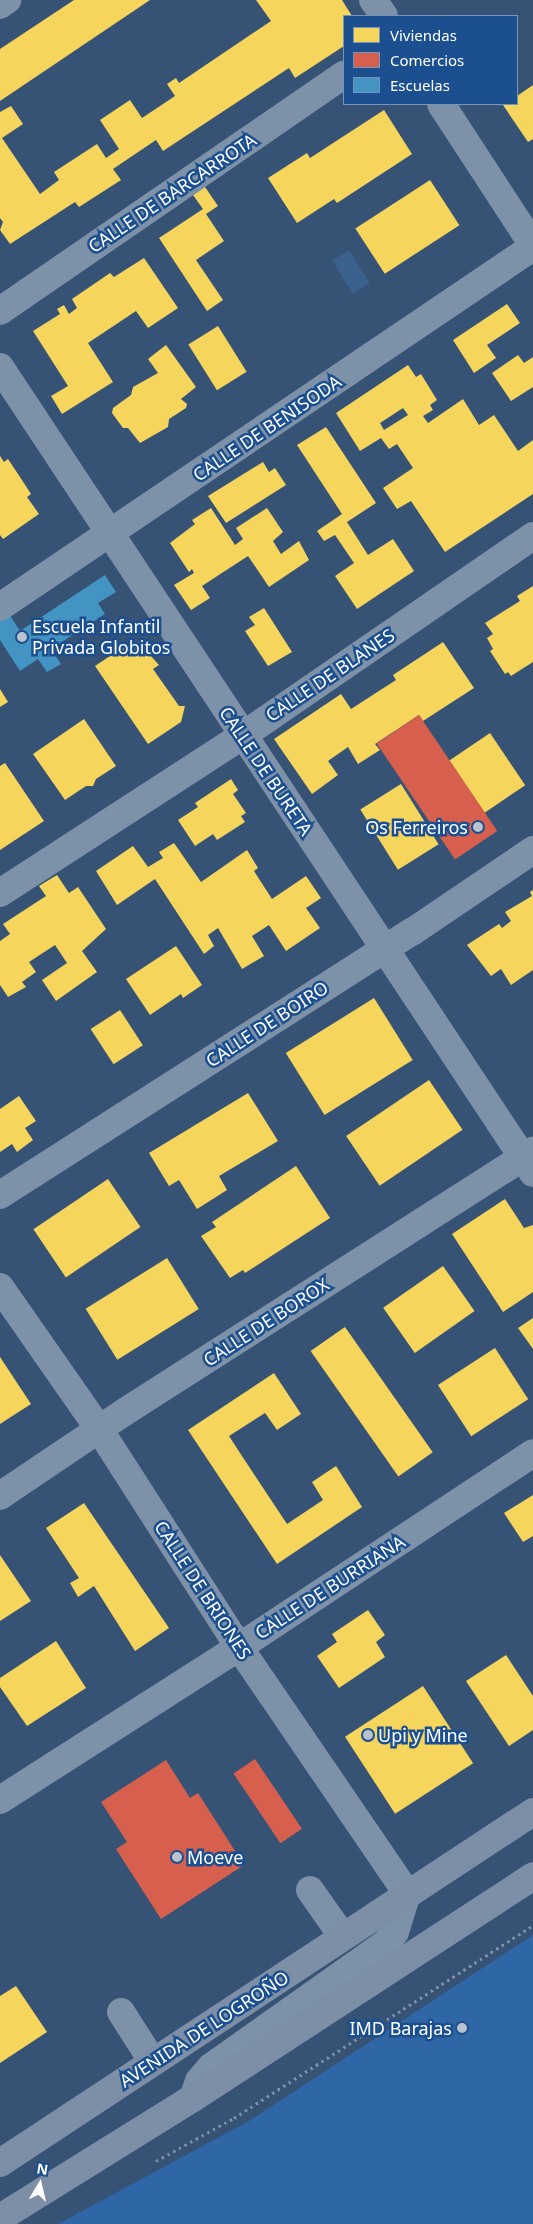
<!DOCTYPE html>
<html>
<head>
<meta charset="utf-8">
<style>
	body { margin:0 }
	#map { position:relative; width:533px; height:2224px; overflow:hidden; background:#365274; font-family:"Noto Sans",sans-serif }
	div>[style] { position:absolute }
	.green>* { inset:0; background:#2f66a5 }
	.water>* { inset:0; background:#3b618d; transform-origin:0 0 }
	.homes>* { inset:0; background:#f6d55c; transform-origin:0 0 }
	.shops>* { inset:0; background:#d6604d; transform-origin:0 0 }
	.schools>* { inset:0; background:#4393c3 }
	.path>* { height:3px; margin-top:-1.5px; transform-origin:0; background:repeating-linear-gradient(90deg,#7d92a8 0 2.5px,transparent 0 6.5px) }
	.minor>* { height:28px; margin:-14px; padding:0 14px; transform-origin:14px; border-radius:14px; background:#7d92a8 }
	.major>* { height:28px; margin:-14px; padding:0 14px; transform-origin:14px; border-radius:14px; background:#7d8ea7 }
	.dots>* { width:14px; height:14px; translate:-50% -50%; box-sizing:border-box; border:2px solid #1b4f8f; border-radius:50% }
	span { translate:-50% -50%; white-space:nowrap; text-align:center; line-height:1.15; -webkit-text-stroke:5px #1b4f8f; paint-order:stroke }
	.street-label { font-size:18px; color:#fff }
	.poi-label { font-size:18px; color:#fff }
	.left { translate:0 -50%; text-align:left }
	.right { translate:-100% -50%; text-align:right }
	.legend { position:absolute; left:343px; top:15px; width:175px; height:90px; box-sizing:border-box; background:#1b4f8f; border:1px solid #7695bc; margin:0; padding:6px 9px; list-style:none; font-size:15px; color:#fff }
	.legend li { display:flex; align-items:center; gap:10px; height:25px }
	.legend b { width:25px; border:1px solid #7695bc }
	.north { position:absolute; left:15px; top:2159px; width:50px; height:50px; -webkit-text-stroke:4px #1b4f8f; paint-order:stroke; rotate:9deg; font-size:14px; font-weight:700; line-height:20px; text-align:center; color:#fff }
	.north::after { content:''; display:block; margin:auto; width:18px; height:22px; background:#fff; clip-path:polygon(50% 0,100% 100%,50% 72%,0 100%) }
</style>
</head>
<body>
<div id="map">
	<div class="green">
		<i style="clip-path:polygon(533px 1935px,533px 2224px,58px 2224px,249px 2121px)"></i>
	</div>
	<div class="water">
		<i style="left:349px;top:250px;width:39px;height:20px;rotate:58deg"></i>
	</div>
	<div class="homes">
		<i style="clip-path:polygon(74px 0,150px 0,0 101px,0 49px)"></i>
		<i style="clip-path:polygon(256px 0,342px 0,352px 16px,344px 16px,344px 46px,295px 78px,289px 68px,163px 151px,156px 140px,113px 169px,121px 180px,79px 207px,75px 202px,10px 244px,0 230px,3px 222px,0 218px,0 112px,11px 106px,23px 124px,2px 138px,40px 194px,59px 180px,54px 172px,97px 144px,106px 158px,119px 149px,100px 120px,130px 100px,142px 118px,175px 96px,167px 84px,176px 78px,179px 83px,271px 21px)"></i>
		<i style="clip-path:polygon(533px 85px,533px 139px,528px 142px,503px 105px,517px 104px,517px 96px)"></i>
		<i style="clip-path:polygon(384px 110px,412px 154px,337px 203px,334px 199px,297px 223px,268px 178px,307px 153px,310px 158px)"></i>
		<i style="left:430px;top:180px;width:54px;height:89px;rotate:57deg"></i>
		<i style="clip-path:polygon(205px 187px,218px 206px,206px 214px,224px 241px,196px 260px,223px 300px,207px 311px,159px 238px,203px 209px,193px 195px)"></i>
		<i style="clip-path:polygon(144px 258px,178px 308px,148px 328px,136px 311px,88px 343px,113px 382px,62px 414px,51px 396px,68px 386px,33px 331px,60px 314px,57px 309px,64px 305px,69px 314px,77px 308px,72px 299px,110px 273px,114px 277px)"></i>
		<i style="clip-path:polygon(507px 304px,520px 323px,487px 345px,496px 358px,474px 373px,453px 340px)"></i>
		<i style="left:218px;top:326px;width:54px;height:35px;rotate:58deg"></i>
		<i style="clip-path:polygon(166px 345px,196px 387px,181px 399px,187px 404px,186px 408px,169px 419px,168px 427px,140px 443px,128px 428px,123px 428px,112px 413px,113px 408px,131px 395px,133px 387px,158px 373px,148px 359px)"></i>
		<i style="clip-path:polygon(518px 355px,524px 363px,533px 357px,533px 387px,511px 401px,492px 373px)"></i>
		<i style="clip-path:polygon(evenodd,408px 365px,416px 377px,421px 374px,437px 400px,430px 405px,433px 410px,423px 416px,428px 423px,463px 399px,479px 425px,494px 415px,518px 451px,533px 440px,533px 494px,445px 552px,411px 501px,397px 509px,383px 488px,413px 468px,397px 444px,389px 449px,381px 438px,360px 451px,336px 413px,408px 365px,403px 408px,408px 415px,384px 430px,380px 423px,403px 408px)"></i>
		<i style="clip-path:polygon(326px 427px,376px 503px,347px 522px,368px 555px,393px 539px,414px 571px,357px 609px,335px 576px,354px 563px,335px 535px,324px 541px,317px 531px,342px 514px,297px 445px)"></i>
		<i style="clip-path:polygon(0 456px,4px 462px,8px 459px,20px 477px,31px 494px,27px 497px,39px 514px,3px 539px,0 535px)"></i>
		<i style="clip-path:polygon(263px 462px,269px 472px,275px 468px,286px 485px,226px 523px,208px 496px)"></i>
		<i style="clip-path:polygon(211px 508px,235px 545px,243px 539px,236px 528px,267px 508px,283px 532px,273px 541px,281px 554px,299px 541px,309px 560px,269px 587px,248px 556px,202px 586px,210px 598px,191px 610px,174px 585px,194px 573px,192px 569px,189px 572px,170px 543px,195px 524px,192px 520px)"></i>
		<i style="clip-path:polygon(533px 586px,533px 662px,511px 676px,508px 672px,505px 674px,490px 651px,493px 649px,487px 638px,493px 634px,485px 623px,520px 601px,517px 596px)"></i>
		<i style="clip-path:polygon(264px 608px,292px 652px,268px 666px,245px 631px,255px 625px,249px 617px)"></i>
		<i style="clip-path:polygon(138px 642px,159px 665px,153px 669px,179px 706px,185px 706px,181px 722px,148px 744px,95px 666px,128px 644px,131px 648px)"></i>
		<i style="clip-path:polygon(443px 642px,474px 688px,423px 721px,419px 715px,375px 744px,380px 750px,358px 764px,348px 747px,328px 761px,338px 775px,312px 794px,274px 739px,341px 694px,351px 709px,396px 680px,393px 675px)"></i>
		<i style="clip-path:polygon(0 689px,8px 702px,0 707px)"></i>
		<i style="clip-path:polygon(84px 719px,116px 766px,96px 779px,93px 786px,86px 786px,65px 800px,33px 754px)"></i>
		<i style="left:490px;top:733px;width:63px;height:49px;rotate:56deg"></i>
		<i style="clip-path:polygon(5px 763px,44px 821px,0 850px,0 766px)"></i>
		<i style="clip-path:polygon(231px 779px,238px 790px,233px 794px,246px 813px,241px 816px,245px 822px,217px 840px,213px 834px,195px 846px,178px 820px,198px 807px,195px 803px)"></i>
		<i style="left:401px;top:784px;width:71px;height:48px;rotate:58deg"></i>
		<i style="clip-path:polygon(174px 843px,201px 882px,247px 850px,258px 868px,254px 871px,272px 899px,306px 876px,321px 898px,306px 908px,320px 928px,286px 951px,269px 925px,252px 936px,264px 956px,242px 969px,218px 928px,208px 935px,214px 946px,204px 954px,155px 879px,117px 905px,96px 871px,133px 846px,148px 867px,163px 858px,159px 852px)"></i>
		<i style="clip-path:polygon(57px 875px,69px 893px,78px 887px,106px 929px,82px 951px,97px 972px,56px 1001px,42px 980px,67px 963px,55px 945px,29px 962px,36px 972px,22px 982px,26px 987px,8px 997px,0 985px,0 941px,10px 934px,3px 924px,46px 896px,39px 886px)"></i>
		<i style="clip-path:polygon(533px 890px,533px 970px,511px 985px,501px 969px,491px 976px,467px 945px,499px 924px,502px 928px,511px 921px,505px 912px,532px 896px,530px 892px)"></i>
		<i style="clip-path:polygon(176px 946px,202px 985px,183px 998px,181px 994px,150px 1015px,126px 979px)"></i>
		<i style="left:374px;top:998px;width:73px;height:104px;rotate:58deg"></i>
		<i style="left:120px;top:1010px;width:42px;height:35px;rotate:57deg"></i>
		<i style="left:429px;top:1080px;width:60px;height:100px;rotate:56deg"></i>
		<i style="clip-path:polygon(248px 1093px,278px 1141px,219px 1176px,227px 1190px,197px 1209px,179px 1180px,169px 1186px,149px 1153px)"></i>
		<i style="clip-path:polygon(19px 1096px,36px 1121px,25px 1128px,33px 1140px,17px 1152px,12px 1144px,0 1152px,0 1109px)"></i>
		<i style="clip-path:polygon(296px 1166px,330px 1218px,245px 1273px,243px 1270px,230px 1278px,201px 1236px,216px 1227px,212px 1222px)"></i>
		<i style="left:108px;top:1179px;width:58px;height:90px;rotate:56deg"></i>
		<i style="clip-path:polygon(505px 1199px,524px 1228px,533px 1225px,533px 1292px,503px 1312px,452px 1234px)"></i>
		<i style="left:167px;top:1258px;width:60px;height:96px;rotate:58deg"></i>
		<i style="left:443px;top:1266px;width:55px;height:73px;rotate:55deg"></i>
		<i style="clip-path:polygon(533px 1318px,533px 1349px,518px 1328px)"></i>
		<i style="left:345px;top:1327px;width:153px;height:42px;rotate:55deg"></i>
		<i style="left:495px;top:1348px;width:61px;height:68px;rotate:57deg"></i>
		<i style="clip-path:polygon(0 1357px,31px 1404px,0 1424px)"></i>
		<i style="clip-path:polygon(274px 1373px,301px 1414px,277px 1430px,265px 1413px,229px 1436px,240px 1453px,287px 1524px,323px 1500px,312px 1482px,336px 1466px,362px 1507px,277px 1564px,188px 1430px)"></i>
		<i style="clip-path:polygon(533px 1495px,533px 1536px,523px 1542px,504px 1513px)"></i>
		<i style="clip-path:polygon(84px 1503px,169px 1628px,135px 1651px,94px 1586px,78px 1597px,70px 1583px,79px 1578px,46px 1528px)"></i>
		<i style="clip-path:polygon(0 1555px,31px 1601px,0 1621px)"></i>
		<i style="clip-path:polygon(368px 1610px,385px 1635px,376px 1642px,385px 1657px,339px 1688px,317px 1656px,337px 1642px,332px 1634px)"></i>
		<i style="clip-path:polygon(56px 1641px,86px 1688px,27px 1726px,0 1687px,0 1678px)"></i>
		<i style="clip-path:polygon(506px 1655px,533px 1696px,533px 1730px,509px 1746px,466px 1681px)"></i>
		<i style="left:423px;top:1686px;width:92px;height:93px;rotate:57deg"></i>
		<i style="clip-path:polygon(16px 1986px,47px 2032px,0 2063px,0 1996px)"></i>
	</div>
	<div class="shops">
		<i style="left:419px;top:715px;width:140px;height:51px;rotate:56deg"></i>
		<i style="left:255px;top:1759px;width:84px;height:26px;rotate:56deg"></i>
		<i style="clip-path:polygon(166px 1760px,190px 1798px,198px 1793px,244px 1865px,161px 1919px,116px 1849px,127px 1842px,101px 1802px)"></i>
	</div>
	<div class="schools">
		<i style="clip-path:polygon(105px 575px,116px 592px,98px 603px,105px 614px,51px 649px,61px 664px,47px 672px,38px 659px,20px 671px,0 640px,0 620px,9px 614px,20px 631px)"></i>
	</div>
	<div class="path">
		<i style="left:156px;top:2161px;width:89px;rotate:-28.9deg"></i>
		<i style="left:234px;top:2118px;width:356px;rotate:-32.8deg"></i>
	</div>
	<div class="minor">
		<i style="left:373px;top:0;width:19px;rotate:55deg"></i>
		<i style="left:0;top:5px;width:9px;rotate:-36deg"></i>
		<i style="left:441px;top:104px;width:168px;rotate:56.9deg"></i>
		<i style="left:0;top:311px;width:417px;rotate:-34.5deg"></i>
		<i style="left:0;top:367px;width:966px;rotate:56.52deg"></i>
		<i style="left:0;top:607px;width:643px;rotate:-34.04deg"></i>
		<i style="left:0;top:893px;width:288px;rotate:-33deg"></i>
		<i style="left:242px;top:736px;width:353px;rotate:-34.5deg"></i>
		<i style="left:0;top:1195px;width:489px;rotate:-32.6deg"></i>
		<i style="left:412px;top:932px;width:146px;rotate:-34.1deg"></i>
		<i style="left:0;top:1287px;width:173px;rotate:55.1deg"></i>
		<i style="left:99px;top:1429px;width:259px;rotate:57.3deg"></i>
		<i style="left:239px;top:1647px;width:298px;rotate:55.7deg"></i>
		<i style="left:407px;top:1893px;width:41px;rotate:107.1deg"></i>
		<i style="left:395px;top:1932px;width:14px;rotate:129deg"></i>
		<i style="left:386px;top:1943px;width:214px;rotate:144.7deg"></i>
		<i style="left:211px;top:2067px;width:18px;rotate:131deg"></i>
		<i style="left:199px;top:2081px;width:18px;rotate:109deg"></i>
		<i style="left:0;top:1496px;width:148px;rotate:-34deg"></i>
		<i style="left:123px;top:1413px;width:487px;rotate:-32.6deg"></i>
		<i style="left:0;top:1800px;width:284px;rotate:-32.6deg"></i>
		<i style="left:239px;top:1647px;width:352px;rotate:-33.4deg"></i>
		<i style="left:310px;top:1890px;width:57px;rotate:54.9deg"></i>
		<i style="left:121px;top:2012px;width:59px;rotate:57.4deg"></i>
	</div>
	<div class="major">
		<i style="left:0;top:2163px;width:638px;rotate:-33.37deg"></i>
		<i style="left:0;top:2218px;width:227px;rotate:-31.9deg"></i>
		<i style="left:193px;top:2098px;width:406px;rotate:-33.1deg"></i>
	</div>
	<div class="dots">
		<i style="left:22px;top:637px;background:#b9c2ce"></i>
		<i style="left:478px;top:827px;background:#b9c2ce"></i>
		<i style="left:368px;top:1735px;background:#b9c2ce"></i>
		<i style="left:177px;top:1857px;background:#b9c2ce"></i>
		<i style="left:462px;top:2028px;background:#b9c2ce"></i>
	</div>
	<div class="street-label">
		<span style="left:172px;top:193px;rotate:-34deg">CALLE DE BARCARROTA</span>
		<span style="left:267px;top:428px;rotate:-34deg">CALLE DE BENISODA</span>
		<span style="left:330px;top:675px;rotate:-34deg">CALLE DE BLANES</span>
		<span style="left:266px;top:771px;rotate:56deg">CALLE DE BURETA</span>
		<span style="left:267px;top:1024px;rotate:-33deg">CALLE DE BOIRO</span>
		<span style="left:266px;top:1322px;rotate:-33deg">CALLE DE BOROX</span>
		<span style="left:330px;top:1587px;rotate:-33deg">CALLE DE BURRIANA</span>
		<span style="left:203px;top:1590px;rotate:57deg">CALLE DE BRIONES</span>
		<span style="left:204px;top:2029px;rotate:-33deg">AVENIDA DE LOGROÑO</span>
	</div>
	<div class="poi-label">
		<span class="left" style="left:32px;top:637px">Escuela Infantil<br>Privada Globitos</span>
		<span class="right" style="left:468px;top:827px">Os Ferreiros</span>
		<span class="left" style="left:378px;top:1735px">Upi y Mine</span>
		<span class="left" style="left:187px;top:1857px">Moeve</span>
		<span class="right" style="left:452px;top:2028px">IMD Barajas</span>
	</div>
	<ul class="legend">
	<li><b style="height:14px;background:#f6d55c"></b>Viviendas</li>
	<li><b style="height:14px;background:#d6604d"></b>Comercios</li>
	<li><b style="height:14px;background:#4393c3"></b>Escuelas</li>
	</ul>
	<div class="north">N</div>
</div>
</body>
</html>
